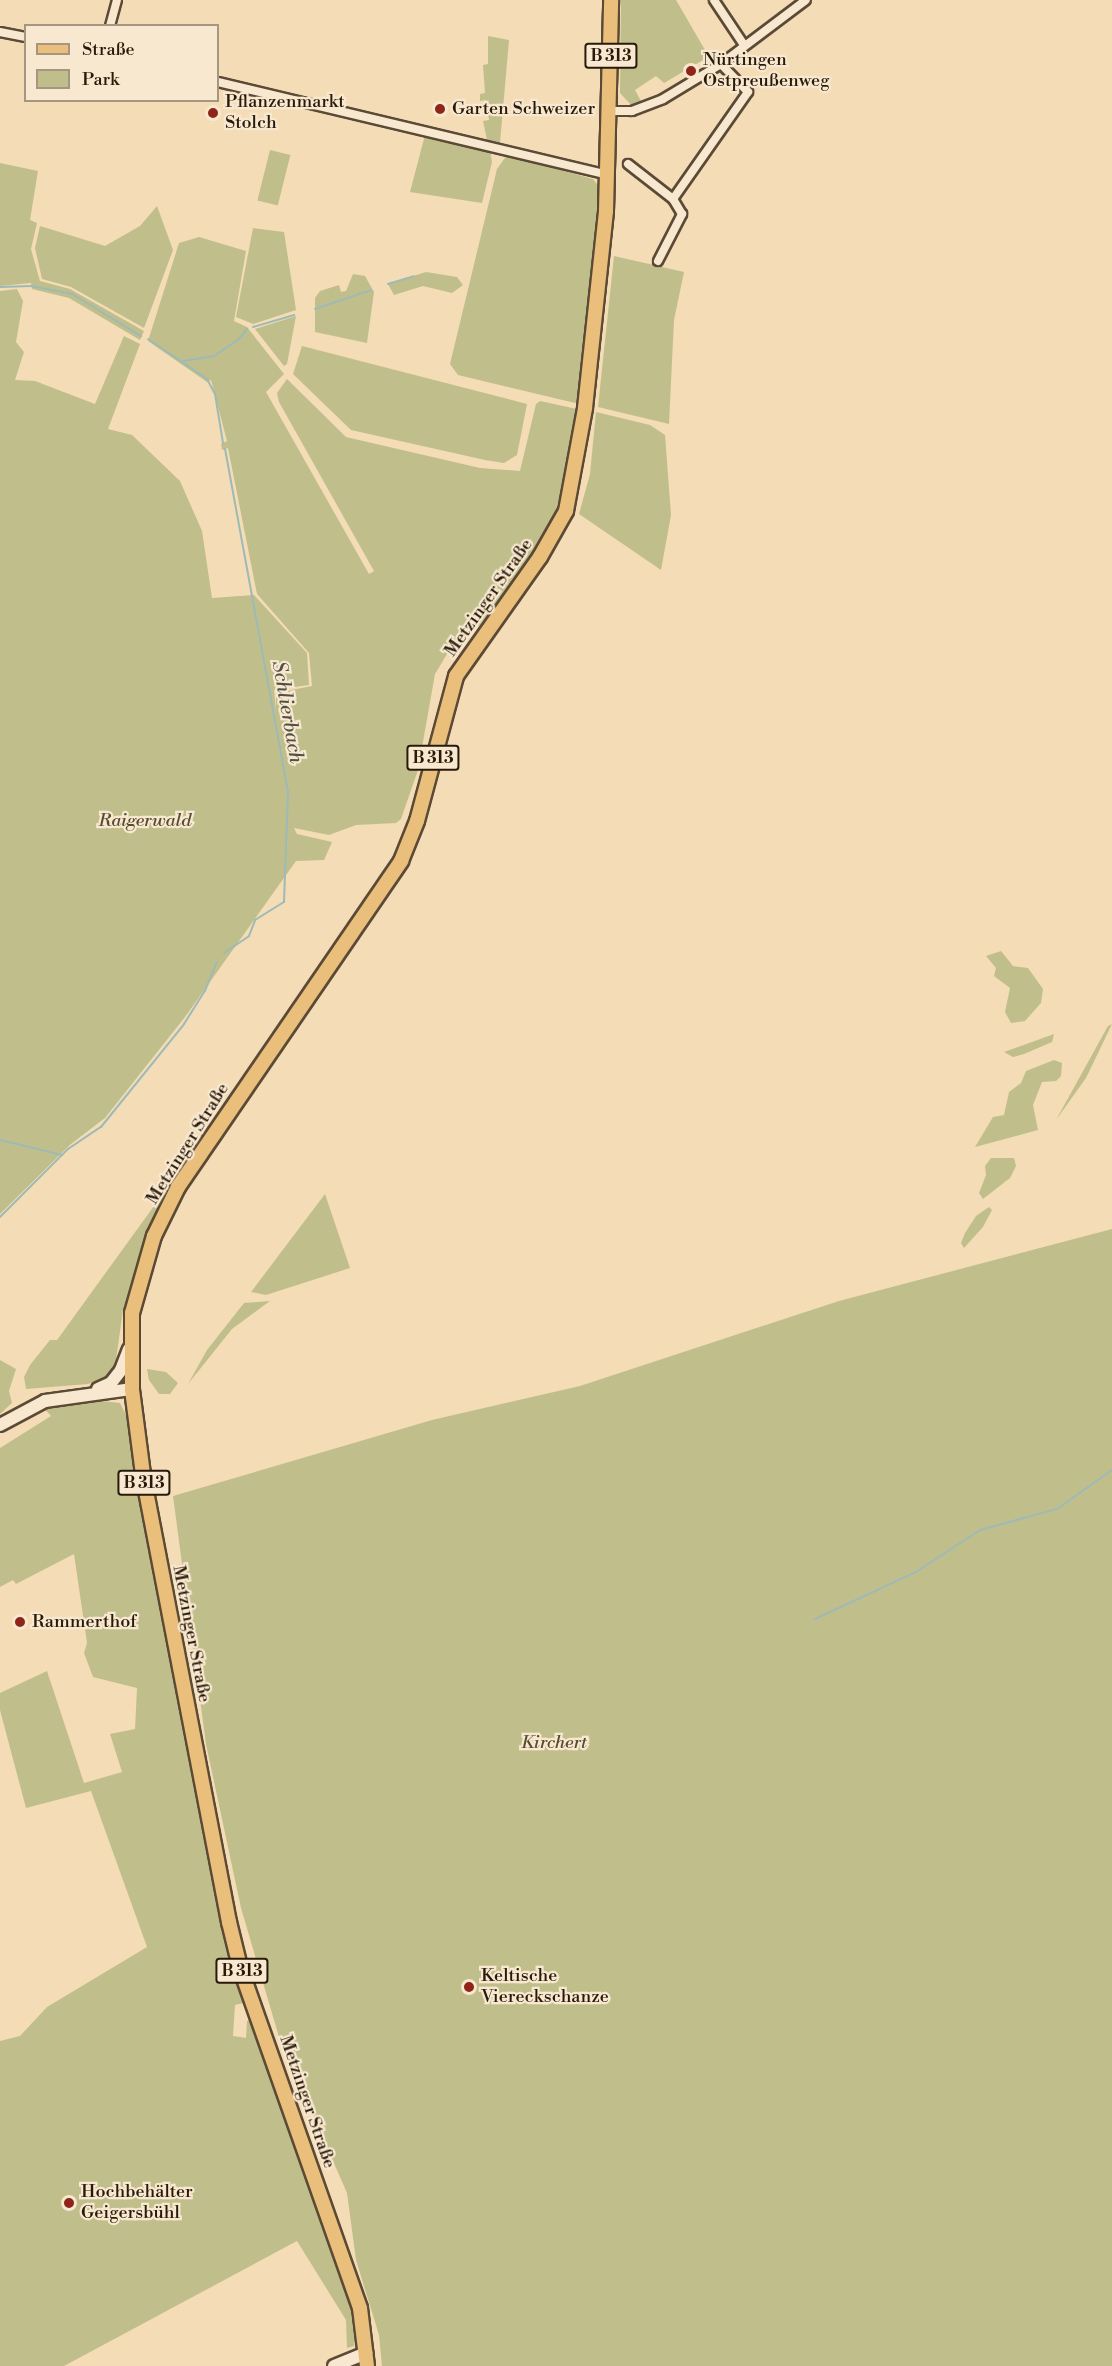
<!DOCTYPE html>
<html>
<head>
<meta charset="utf-8">
<style>
	body { margin:0 }
	#map { position:relative; width:1112px; height:2366px; overflow:hidden; background:#f4dcb6; font-family:"Libre Bodoni",serif }
	div>[style] { position:absolute }
	.green>* { inset:0; background:#c0bf8b; transform-origin:0 0 }
	.stream>* { height:2px; margin:-1px; padding:0 1px; transform-origin:1px; border-radius:1px; background:#9ebab6 }
	.roads { filter:drop-shadow(2px 0 #5b4a35) drop-shadow(-2px 0 #5b4a35) drop-shadow(0 2px #5b4a35) drop-shadow(0 -2px #5b4a35) }
	.street>* { height:8px; margin:-4px; padding:0 4px; transform-origin:4px; border-radius:4px; background:#f8e8d0 }
	.secondary>* { height:12px; margin:-6px; padding:0 6px; transform-origin:6px; border-radius:6px; background:#f8e8d0 }
	.primary>* { height:14px; margin:-7px; padding:0 7px; transform-origin:7px; border-radius:7px; background:#eabe7b }
	.dots>* { width:16px; height:16px; translate:-50% -50%; box-sizing:border-box; border:3px solid #f8e8d0; border-radius:50% }
	span { translate:-50% -50%; white-space:nowrap; text-align:center; line-height:1.15; -webkit-text-stroke:4.5px #f8e8d0; paint-order:stroke }
	.shield-label span { padding:2px 4px; background:#f8e8d0; border:2px solid; border-radius:4px; -webkit-text-stroke-width:0 }
	.shield-label { font-size:16px; color:#281a0a; font-weight:700 }
	.poi-label { font-size:18px; color:#281a0a }
	.left { translate:0 -50%; text-align:left }
	.street-label { font-size:18px; color:#281a0a }
	.park-label { font-size:18px; color:#564c31; font-style:italic }
	.water-label { font-size:20px; color:#515246; font-style:italic }
	.legend { position:absolute; left:24px; top:24px; width:195px; height:78px; box-sizing:border-box; background:#f8e8d0; border:2px solid #a59681; margin:0; padding:8px 10px; list-style:none; font-size:18px; color:#281a0a }
	.legend li { display:flex; align-items:center; gap:12px; height:30px }
	.legend b { width:30px; border:2px solid #a59681 }
</style>
</head>
<body>
<div id="map">
	<div class="green">
		<i style="clip-path:polygon(621px 0,676px 0,705px 50px,703px 60px,664px 83px,656px 76px,635px 90px,643px 105px,632px 106px,620px 93px)"></i>
		<i style="clip-path:polygon(488px 36px,509px 40px,500px 143px,487px 140px,483px 121px,489px 120px,486px 100px,480px 101px,480px 94px,485px 93px,483px 65px,488px 64px)"></i>
		<i style="clip-path:polygon(425px 135px,490px 150px,492px 162px,482px 203px,410px 192px)"></i>
		<i style="left:270px;top:150px;width:21px;height:52px;rotate:14deg"></i>
		<i style="clip-path:polygon(507px 155px,593px 179px,599px 187px,591px 298px,579px 401px,575px 403px,458px 375px,450px 364px,497px 169px)"></i>
		<i style="clip-path:polygon(0 163px,38px 171px,30px 220px,37px 223px,31px 249px,40px 281px,70px 289px,144px 331px,140px 340px,69px 298px,32px 289px,31px 283px,0 286px)"></i>
		<i style="clip-path:polygon(157px 206px,173px 250px,144px 328px,71px 287px,42px 279px,35px 248px,40px 226px,105px 246px,140px 226px)"></i>
		<i style="clip-path:polygon(253px 228px,284px 232px,296px 310px,253px 324px,236px 317px)"></i>
		<i style="clip-path:polygon(199px 237px,246px 251px,234px 321px,247px 327px,284px 374px,266px 392px,369px 574px,374px 571px,279px 402px,277px 393px,287px 379px,346px 437px,480px 468px,520px 471px,536px 404px,540px 401px,577px 409px,569px 461px,555px 514px,534px 552px,479px 626px,470px 627px,450px 649px,435px 674px,418px 770px,401px 819px,396px 823px,356px 825px,329px 835px,294px 828px,297px 834px,332px 842px,324px 860px,296px 861px,185px 1017px,105px 1118px,71px 1144px,0 1214px,0 291px,17px 289px,23px 301px,16px 342px,24px 352px,15px 380px,35px 381px,95px 404px,124px 336px,140px 344px,108px 429px,132px 435px,180px 481px,202px 531px,212px 598px,254px 595px,307px 653px,309px 685px,274px 690px,276px 709px,276px 693px,312px 686px,309px 653px,257px 594px,228px 448px,222px 450px,221px 444px,227px 441px,211px 380px,207px 382px,148px 341px,179px 243px)"></i>
		<i style="clip-path:polygon(614px 256px,684px 272px,674px 320px,669px 424px,598px 407px)"></i>
		<i style="clip-path:polygon(426px 272px,457px 277px,463px 285px,452px 293px,423px 286px,394px 295px,388px 284px)"></i>
		<i style="clip-path:polygon(353px 274px,365px 276px,374px 292px,367px 343px,315px 332px,315px 298px,320px 291px,339px 285px,341px 292px,346px 291px)"></i>
		<i style="clip-path:polygon(296px 316px,287px 364px,284px 366px,255px 329px)"></i>
		<i style="clip-path:polygon(302px 346px,527px 404px,517px 455px,504px 463px,485px 460px,351px 430px,293px 374px)"></i>
		<i style="clip-path:polygon(596px 412px,650px 425px,665px 435px,671px 515px,661px 570px,579px 514px,590px 474px)"></i>
		<i style="clip-path:polygon(1001px 951px,1013px 966px,1028px 968px,1043px 989px,1041px 1003px,1025px 1021px,1011px 1023px,1005px 1012px,1010px 988px,994px 976px,996px 968px,986px 956px)"></i>
		<i style="clip-path:polygon(1112px 1024px,1086px 1078px,1056px 1120px,1108px 1026px)"></i>
		<i style="clip-path:polygon(1054px 1034px,1052px 1042px,1024px 1054px,1013px 1057px,1004px 1052px)"></i>
		<i style="clip-path:polygon(1054px 1060px,1062px 1063px,1061px 1076px,1056px 1081px,1042px 1082px,1033px 1105px,1038px 1130px,975px 1147px,993px 1117px,1004px 1115px,1009px 1092px,1021px 1083px,1026px 1071px)"></i>
		<i style="clip-path:polygon(991px 1158px,1014px 1158px,1016px 1166px,1010px 1178px,983px 1199px,979px 1193px,986px 1175px,985px 1166px)"></i>
		<i style="clip-path:polygon(325px 1194px,350px 1268px,266px 1295px,251px 1292px)"></i>
		<i style="clip-path:polygon(162px 1195px,123px 1310px,115px 1367px,107px 1377px,88px 1384px,26px 1389px,24px 1377px,30px 1365px,50px 1340px,57px 1340px)"></i>
		<i style="clip-path:polygon(989px 1207px,992px 1210px,983px 1227px,964px 1248px,961px 1243px,965px 1233px,976px 1216px)"></i>
		<i style="clip-path:polygon(1112px 1229px,1112px 2366px,382px 2366px,379px 2335px,356px 2260px,347px 2193px,279px 2037px,241px 1908px,206px 1744px,173px 1496px,432px 1420px,580px 1386px,839px 1301px)"></i>
		<i style="clip-path:polygon(270px 1301px,232px 1329px,188px 1384px,207px 1350px,244px 1303px)"></i>
		<i style="clip-path:polygon(0 1360px,16px 1369px,9px 1391px,12px 1403px,0 1414px)"></i>
		<i style="clip-path:polygon(147px 1369px,166px 1372px,178px 1383px,170px 1394px,159px 1394px,149px 1380px)"></i>
		<i style="clip-path:polygon(93px 1400px,120px 1403px,128px 1419px,248px 2002px,235px 2005px,233px 2036px,246px 2038px,247px 2021px,254px 2018px,350px 2297px,356px 2338px,354px 2346px,347px 2348px,346px 2320px,297px 2241px,64px 2366px,0 2366px,0 2041px,20px 2036px,47px 2007px,147px 1947px,91px 1791px,26px 1808px,0 1710px,0 1693px,47px 1671px,84px 1783px,122px 1772px,110px 1734px,135px 1729px,137px 1688px,93px 1677px,84px 1653px,87px 1643px,74px 1554px,16px 1584px,13px 1580px,0 1587px,0 1448px,51px 1416px,43px 1407px)"></i>
	</div>
	<div class="stream">
		<i style="left:388px;top:284px;width:27px;rotate:-17deg"></i>
		<i style="left:0;top:287px;width:31px;rotate:-2deg"></i>
		<i style="left:31px;top:286px;width:42px;rotate:11deg"></i>
		<i style="left:72px;top:294px;width:81px;rotate:31.3deg"></i>
		<i style="left:315px;top:309px;width:59px;rotate:-18.7deg"></i>
		<i style="left:253px;top:327px;width:43px;rotate:-16.3deg"></i>
		<i style="left:148px;top:339px;width:71px;rotate:34.1deg"></i>
		<i style="left:207px;top:379px;width:17px;rotate:62deg"></i>
		<i style="left:215px;top:394px;width:50px;rotate:80.7deg"></i>
		<i style="left:183px;top:361px;width:31px;rotate:-9deg"></i>
		<i style="left:214px;top:356px;width:30px;rotate:-34deg"></i>
		<i style="left:239px;top:339px;width:13px;rotate:-51deg"></i>
		<i style="left:224px;top:953px;width:30px;rotate:-34deg"></i>
		<i style="left:249px;top:936px;width:17px;rotate:-69deg"></i>
		<i style="left:255px;top:920px;width:34px;rotate:-32deg"></i>
		<i style="left:284px;top:902px;width:110px;rotate:-87.9deg"></i>
		<i style="left:288px;top:792px;width:349px;rotate:-100.4deg"></i>
		<i style="left:0;top:1140px;width:64px;rotate:13.6deg"></i>
		<i style="left:0;top:1217px;width:96px;rotate:-45deg"></i>
		<i style="left:68px;top:1149px;width:40px;rotate:-34deg"></i>
		<i style="left:101px;top:1127px;width:132px;rotate:-51.1deg"></i>
		<i style="left:184px;top:1024px;width:39px;rotate:-58deg"></i>
		<i style="left:205px;top:991px;width:31px;rotate:-68deg"></i>
		<i style="left:815px;top:1619px;width:111px;rotate:-25deg"></i>
		<i style="left:916px;top:1572px;width:77px;rotate:-33.3deg"></i>
		<i style="left:980px;top:1530px;width:80px;rotate:-15.3deg"></i>
		<i style="left:1057px;top:1509px;width:67px;rotate:-35.3deg"></i>
	</div>
	<div class="roads">
		<div class="street">
			<i style="left:714px;top:0;width:54px;rotate:56.3deg"></i>
			<i style="left:110px;top:26px;width:27px;rotate:-75deg"></i>
			<i style="left:0;top:32px;width:26px;rotate:11deg"></i>
			<i style="left:218px;top:82px;width:402px;rotate:13.4deg"></i>
			<i style="left:611px;top:111px;width:21px"></i>
			<i style="left:632px;top:111px;width:33px;rotate:-21deg"></i>
			<i style="left:663px;top:99px;width:68px;rotate:-31.1deg"></i>
			<i style="left:721px;top:64px;width:106px;rotate:-37deg"></i>
			<i style="left:628px;top:164px;width:57px;rotate:37.9deg"></i>
			<i style="left:673px;top:199px;width:131px;rotate:-55deg"></i>
			<i style="left:748px;top:92px;width:39px;rotate:-134deg"></i>
			<i style="left:658px;top:261px;width:53px;rotate:-62.9deg"></i>
			<i style="left:682px;top:214px;width:17px;rotate:-121deg"></i>
		</div>
		<div class="secondary">
			<i style="left:98px;top:1389px;width:14px;rotate:-25deg"></i>
			<i style="left:111px;top:1383px;width:16px;rotate:-52deg"></i>
			<i style="left:121px;top:1370px;width:22px;rotate:-69deg"></i>
			<i style="left:0;top:1425px;width:51px;rotate:-28.1deg"></i>
			<i style="left:45px;top:1401px;width:88px;rotate:-7.9deg"></i>
			<i style="left:334px;top:2366px;width:35px;rotate:-22deg"></i>
		</div>
		<div class="primary">
			<i style="left:367px;top:2366px;width:58px;rotate:-96.9deg"></i>
			<i style="left:360px;top:2308px;width:361px;rotate:-109.4deg"></i>
			<i style="left:240px;top:1967px;width:46px;rotate:-103.7deg"></i>
			<i style="left:229px;top:1922px;width:448px;rotate:-100.9deg"></i>
			<i style="left:144px;top:1482px;width:94px;rotate:-97.4deg"></i>
			<i style="left:132px;top:1389px;width:76px;rotate:-90deg"></i>
			<i style="left:132px;top:1313px;width:80px;rotate:-74.1deg"></i>
			<i style="left:154px;top:1236px;width:55px;rotate:-63.9deg"></i>
			<i style="left:178px;top:1187px;width:395px;rotate:-55.6deg"></i>
			<i style="left:401px;top:861px;width:43px;rotate:-68.2deg"></i>
			<i style="left:417px;top:821px;width:150px;rotate:-74.9deg"></i>
			<i style="left:456px;top:676px;width:146px;rotate:-54.8deg"></i>
			<i style="left:540px;top:557px;width:53px;rotate:-60.5deg"></i>
			<i style="left:566px;top:511px;width:105px;rotate:-79.5deg"></i>
			<i style="left:585px;top:408px;width:198px;rotate:-83.9deg"></i>
			<i style="left:606px;top:211px;width:211px;rotate:-88.6deg"></i>
		</div>
	</div>
	<div class="dots">
		<i style="left:691px;top:71px;background:#8f2418"></i>
		<i style="left:440px;top:109px;background:#8f2418"></i>
		<i style="left:213px;top:113px;background:#8f2418"></i>
		<i style="left:20px;top:1622px;background:#8f2418"></i>
		<i style="left:469px;top:1987px;background:#8f2418"></i>
		<i style="left:69px;top:2203px;background:#8f2418"></i>
	</div>
	<div class="shield-label">
		<span style="left:611px;top:56px">B 313</span>
		<span style="left:433px;top:758px">B 313</span>
		<span style="left:144px;top:1483px">B 313</span>
		<span style="left:242px;top:1971px">B 313</span>
	</div>
	<div class="poi-label">
		<span class="left" style="left:703px;top:71px">Nürtingen<br>Ostpreußenweg</span>
		<span class="left" style="left:225px;top:113px">Pflanzenmarkt<br>Stolch</span>
		<span class="left" style="left:452px;top:109px">Garten Schweizer</span>
		<span class="left" style="left:32px;top:1622px">Rammerthof</span>
		<span class="left" style="left:481px;top:1987px">Keltische<br>Viereckschanze</span>
		<span class="left" style="left:81px;top:2203px">Hochbehälter<br>Geigersbühl</span>
	</div>
	<div class="street-label">
		<span style="left:489px;top:598px;rotate:-55deg">Metzinger Straße</span>
		<span style="left:188px;top:1144px;rotate:-58deg">Metzinger Straße</span>
		<span style="left:191px;top:1634px;rotate:79deg">Metzinger Straße</span>
		<span style="left:307px;top:2102px;rotate:71deg">Metzinger Straße</span>
	</div>
	<div class="park-label">
		<span style="left:145px;top:821px">Raigerwald</span>
		<span style="left:554px;top:1743px">Kirchert</span>
	</div>
	<div class="water-label">
		<span style="left:287px;top:712px;rotate:80deg">Schlierbach</span>
	</div>
	<ul class="legend">
	<li><b style="height:8px;background:#eabe7b"></b>Straße</li>
	<li><b style="height:16px;background:#c0bf8b"></b>Park</li>
	</ul>
</div>
</body>
</html>
